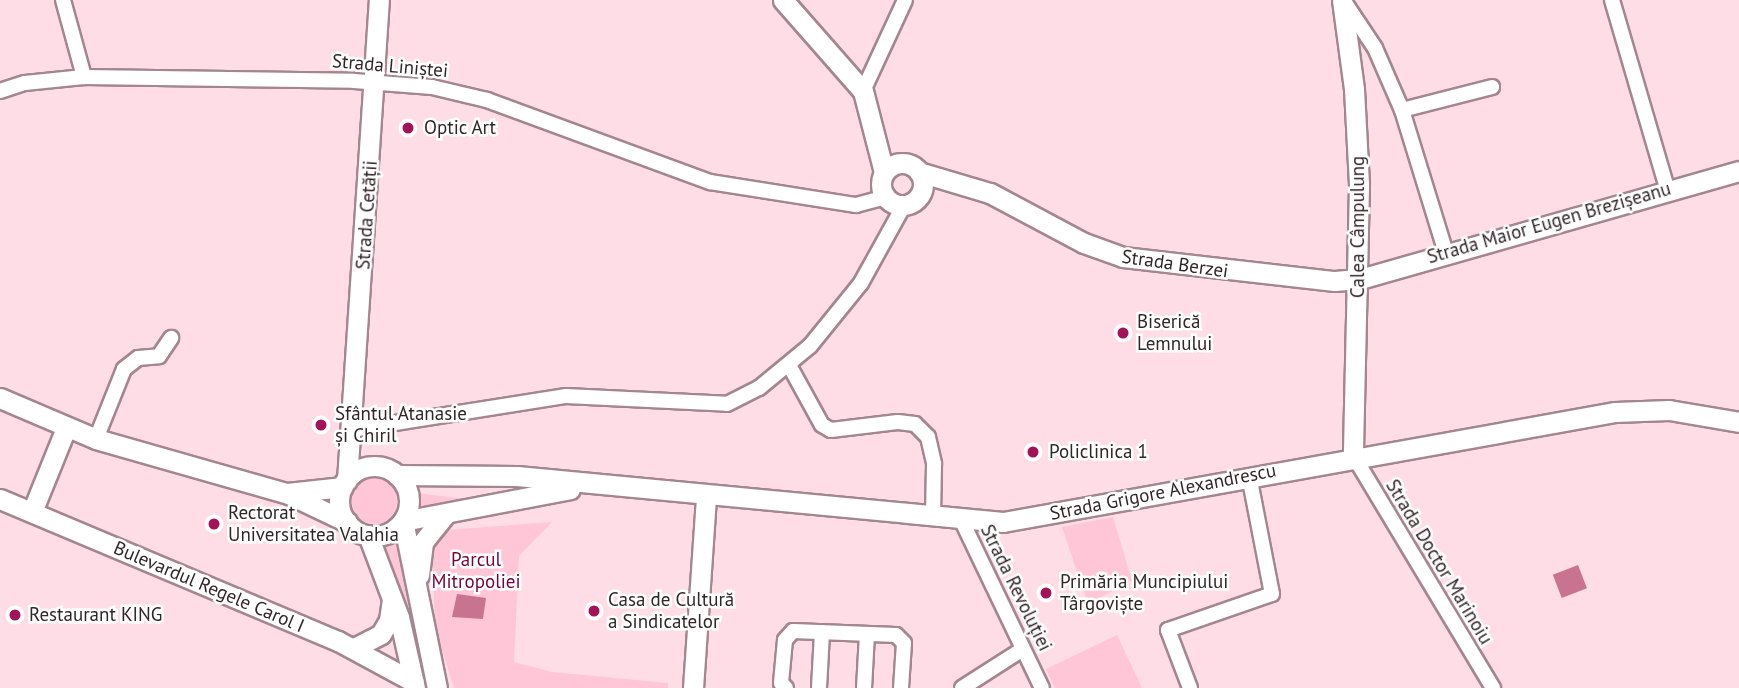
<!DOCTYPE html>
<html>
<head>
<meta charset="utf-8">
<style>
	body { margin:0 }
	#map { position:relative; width:1739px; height:688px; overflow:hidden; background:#fedde6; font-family:"PT Sans",sans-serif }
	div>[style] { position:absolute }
	.green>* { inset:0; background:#fec6d7 }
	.round { border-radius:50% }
	.water>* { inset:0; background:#c87490; transform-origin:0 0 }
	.roads { filter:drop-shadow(2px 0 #a3868f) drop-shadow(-2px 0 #a3868f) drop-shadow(0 2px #a3868f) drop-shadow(0 -2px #a3868f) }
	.street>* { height:14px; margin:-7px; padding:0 7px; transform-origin:7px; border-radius:7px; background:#fff }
	.secondary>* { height:19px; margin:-9.5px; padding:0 9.5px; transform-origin:9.5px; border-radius:9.5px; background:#fff }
	.secondary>.ring { margin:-9.5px; padding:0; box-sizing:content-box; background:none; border:19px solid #fff; border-radius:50% }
	.dots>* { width:19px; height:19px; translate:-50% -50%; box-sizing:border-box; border:4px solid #fff; border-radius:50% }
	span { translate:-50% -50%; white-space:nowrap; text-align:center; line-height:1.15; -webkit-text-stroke:5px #fff; paint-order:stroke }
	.street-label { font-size:19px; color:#312528 }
	.poi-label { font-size:19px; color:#312528 }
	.left { translate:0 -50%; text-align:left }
	.park-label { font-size:19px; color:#70053b }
</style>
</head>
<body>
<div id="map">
	<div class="green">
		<i class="round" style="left:351px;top:478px;width:46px;height:46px"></i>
		<i style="clip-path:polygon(417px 493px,491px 502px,416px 510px)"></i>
		<i style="clip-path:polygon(1113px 517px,1132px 581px,1088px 604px,1062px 527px)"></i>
		<i style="clip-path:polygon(552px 522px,519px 556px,514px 662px,552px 672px,668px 683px,668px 688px,454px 688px,435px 628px,432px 544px,446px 530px)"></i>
		<i style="clip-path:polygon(398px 534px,412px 628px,381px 540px)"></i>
		<i style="clip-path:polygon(1117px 635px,1142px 688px,1055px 688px,1046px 669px)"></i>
	</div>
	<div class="water">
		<i style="left:1578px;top:565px;width:25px;height:27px;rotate:69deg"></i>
		<i style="clip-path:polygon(457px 594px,486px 598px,483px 619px,452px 617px)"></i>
	</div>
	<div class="roads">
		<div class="street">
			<i style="left:63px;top:0;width:80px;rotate:74.7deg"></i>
			<i style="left:1343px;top:0;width:58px;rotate:56.3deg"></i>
			<i style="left:1375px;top:48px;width:68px;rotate:66.5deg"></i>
			<i style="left:1402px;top:110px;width:150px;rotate:72.9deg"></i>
			<i style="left:1612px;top:0;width:196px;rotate:73.7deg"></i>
			<i style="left:0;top:91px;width:26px;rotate:-18deg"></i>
			<i style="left:25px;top:83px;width:59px;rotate:-5.8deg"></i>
			<i style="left:84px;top:77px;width:270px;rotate:0.8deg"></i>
			<i style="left:354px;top:81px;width:78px;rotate:4.4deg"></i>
			<i style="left:432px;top:87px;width:57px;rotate:13.3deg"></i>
			<i style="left:487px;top:100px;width:238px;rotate:20.2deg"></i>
			<i style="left:710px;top:182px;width:148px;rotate:9deg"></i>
			<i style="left:856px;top:205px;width:30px;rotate:-15deg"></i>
			<i style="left:863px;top:91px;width:100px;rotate:-65.2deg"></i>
			<i style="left:1402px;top:110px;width:93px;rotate:-14.3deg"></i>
			<i style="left:789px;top:365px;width:68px;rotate:61.2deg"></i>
			<i style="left:822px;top:425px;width:10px;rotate:29deg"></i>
			<i style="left:831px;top:430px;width:67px;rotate:-6.8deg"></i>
			<i style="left:898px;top:422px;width:17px;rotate:7deg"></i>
			<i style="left:915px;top:424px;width:18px;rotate:45deg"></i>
			<i style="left:928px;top:437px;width:28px;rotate:77deg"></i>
			<i style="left:934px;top:464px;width:52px;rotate:91.1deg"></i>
			<i style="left:351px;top:430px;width:218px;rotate:-9deg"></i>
			<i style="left:566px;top:396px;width:161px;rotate:2.8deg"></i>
			<i style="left:727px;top:404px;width:36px;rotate:-27deg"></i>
			<i style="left:759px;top:388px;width:66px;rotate:-39.5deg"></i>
			<i style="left:810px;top:346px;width:81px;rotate:-51deg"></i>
			<i style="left:861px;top:283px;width:89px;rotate:-61.1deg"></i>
			<i style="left:96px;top:439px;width:75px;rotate:-68.2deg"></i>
			<i style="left:124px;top:369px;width:18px;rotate:-38deg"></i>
			<i style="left:138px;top:358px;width:21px;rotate:-5deg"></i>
			<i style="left:159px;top:356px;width:22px;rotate:-56deg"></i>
			<i style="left:1353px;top:455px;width:272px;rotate:59deg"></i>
			<i style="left:961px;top:519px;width:187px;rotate:64.4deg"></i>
			<i style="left:786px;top:688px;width:7px;rotate:-135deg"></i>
			<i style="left:781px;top:683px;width:43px;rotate:-84.7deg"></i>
			<i style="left:785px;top:640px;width:12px;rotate:-48deg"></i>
			<i style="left:793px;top:631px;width:103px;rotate:2.2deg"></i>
			<i style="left:896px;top:635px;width:11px;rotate:45deg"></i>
			<i style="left:904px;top:643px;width:45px;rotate:93.8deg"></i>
			<i style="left:819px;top:688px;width:56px;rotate:-86.9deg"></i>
			<i style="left:864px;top:688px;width:54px;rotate:-86.8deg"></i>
			<i style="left:962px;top:688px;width:72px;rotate:-32.6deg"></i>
			<i style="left:1190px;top:688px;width:62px;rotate:-110.8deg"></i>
			<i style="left:1168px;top:630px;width:110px;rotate:-19.1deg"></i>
			<i style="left:1272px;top:594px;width:120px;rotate:-101deg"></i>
		</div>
		<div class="secondary">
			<i style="left:783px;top:0;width:121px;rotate:48.7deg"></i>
			<i style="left:863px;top:91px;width:84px;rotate:75.5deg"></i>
			<i style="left:1342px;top:0;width:90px;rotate:82.3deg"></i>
			<i style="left:1354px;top:89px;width:96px;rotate:87deg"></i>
			<i style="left:1359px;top:185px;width:270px;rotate:91.3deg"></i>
			<i class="ring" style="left:881px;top:163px;width:23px;height:23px"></i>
			<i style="left:919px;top:172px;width:74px;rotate:16.5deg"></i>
			<i style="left:990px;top:193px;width:106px;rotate:28deg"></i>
			<i style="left:1084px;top:243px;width:41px;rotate:19.7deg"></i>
			<i style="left:1123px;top:257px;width:213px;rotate:6.5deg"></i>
			<i style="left:1335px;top:281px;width:25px;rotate:-5deg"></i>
			<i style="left:1360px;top:279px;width:394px;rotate:-15.9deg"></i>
			<i style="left:0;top:398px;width:104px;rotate:23.1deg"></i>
			<i style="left:96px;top:439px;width:198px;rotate:15.9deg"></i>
			<i style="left:286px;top:493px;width:68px;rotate:25.4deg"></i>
			<i class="ring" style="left:339px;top:466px;width:51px;height:51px"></i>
			<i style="left:397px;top:475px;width:120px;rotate:0.5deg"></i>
			<i style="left:517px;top:476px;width:488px;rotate:5.4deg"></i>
			<i style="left:1003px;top:522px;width:622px;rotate:-10.19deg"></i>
			<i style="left:1615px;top:412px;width:54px;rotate:-2.1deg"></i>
			<i style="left:1669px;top:410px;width:71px;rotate:9.7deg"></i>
			<i style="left:347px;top:480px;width:481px;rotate:-86.2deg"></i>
			<i style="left:287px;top:493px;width:56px;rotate:-6.1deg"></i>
			<i style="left:0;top:499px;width:367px;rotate:22.8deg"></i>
			<i style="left:338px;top:641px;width:86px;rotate:28.3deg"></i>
			<i style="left:32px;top:512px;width:91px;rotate:-68deg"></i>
			<i style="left:403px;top:521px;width:170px;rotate:-10.8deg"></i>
			<i style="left:403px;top:521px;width:170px;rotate:78.5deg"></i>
			<i style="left:368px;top:535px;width:88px;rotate:69.3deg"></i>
			<i style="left:399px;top:617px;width:73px;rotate:77.3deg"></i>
			<i style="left:419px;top:575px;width:33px;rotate:-83deg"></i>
			<i style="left:423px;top:542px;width:35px;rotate:-51deg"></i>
			<i style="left:354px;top:648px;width:30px;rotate:-27deg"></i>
			<i style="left:381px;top:634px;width:16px;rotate:-60deg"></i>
			<i style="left:389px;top:620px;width:21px;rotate:-82deg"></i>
			<i style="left:693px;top:688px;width:193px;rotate:-86.1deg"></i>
		</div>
	</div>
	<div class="dots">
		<i style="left:408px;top:128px;background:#a21358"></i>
		<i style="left:1123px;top:333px;background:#a21358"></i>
		<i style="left:321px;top:425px;background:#a21358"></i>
		<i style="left:1033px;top:452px;background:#a21358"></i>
		<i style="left:214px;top:524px;background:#a21358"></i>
		<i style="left:1046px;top:593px;background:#a21358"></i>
		<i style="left:594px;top:611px;background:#a21358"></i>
		<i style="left:15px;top:615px;background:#a21358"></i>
	</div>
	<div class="street-label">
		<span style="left:390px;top:66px;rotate:5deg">Strada Liniștei</span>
		<span style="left:367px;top:215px;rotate:-86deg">Strada Cetății</span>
		<span style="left:1549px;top:223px;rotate:-16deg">Strada Maior Eugen Brezișeanu</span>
		<span style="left:1358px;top:227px;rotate:-90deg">Calea Câmpulung</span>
		<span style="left:1175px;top:264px;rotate:8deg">Strada Berzei</span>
		<span style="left:1163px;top:492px;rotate:-11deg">Strada Grigore Alexandrescu</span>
		<span style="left:1439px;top:562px;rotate:59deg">Strada Doctor Marinoiu</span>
		<span style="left:209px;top:587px;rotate:23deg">Bulevardul Regele Carol I</span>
		<span style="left:1016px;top:588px;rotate:64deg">Strada Revoluției</span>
	</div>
	<div class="poi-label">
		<span class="left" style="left:424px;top:128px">Optic Art</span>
		<span class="left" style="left:1137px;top:333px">Biserică<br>Lemnului</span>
		<span class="left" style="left:335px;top:425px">Sfântul Atanasie<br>și Chiril</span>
		<span class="left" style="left:1049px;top:452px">Policlinica 1</span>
		<span class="left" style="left:228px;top:524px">Rectorat<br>Universitatea Valahia</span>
		<span class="left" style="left:1060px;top:593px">Primăria Muncipiului<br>Târgoviște</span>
		<span class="left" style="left:608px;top:611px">Casa de Cultură<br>a Sindicatelor</span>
		<span class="left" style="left:29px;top:615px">Restaurant KING</span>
	</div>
	<div class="park-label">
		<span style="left:476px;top:571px">Parcul<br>Mitropoliei</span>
	</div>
</div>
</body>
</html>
